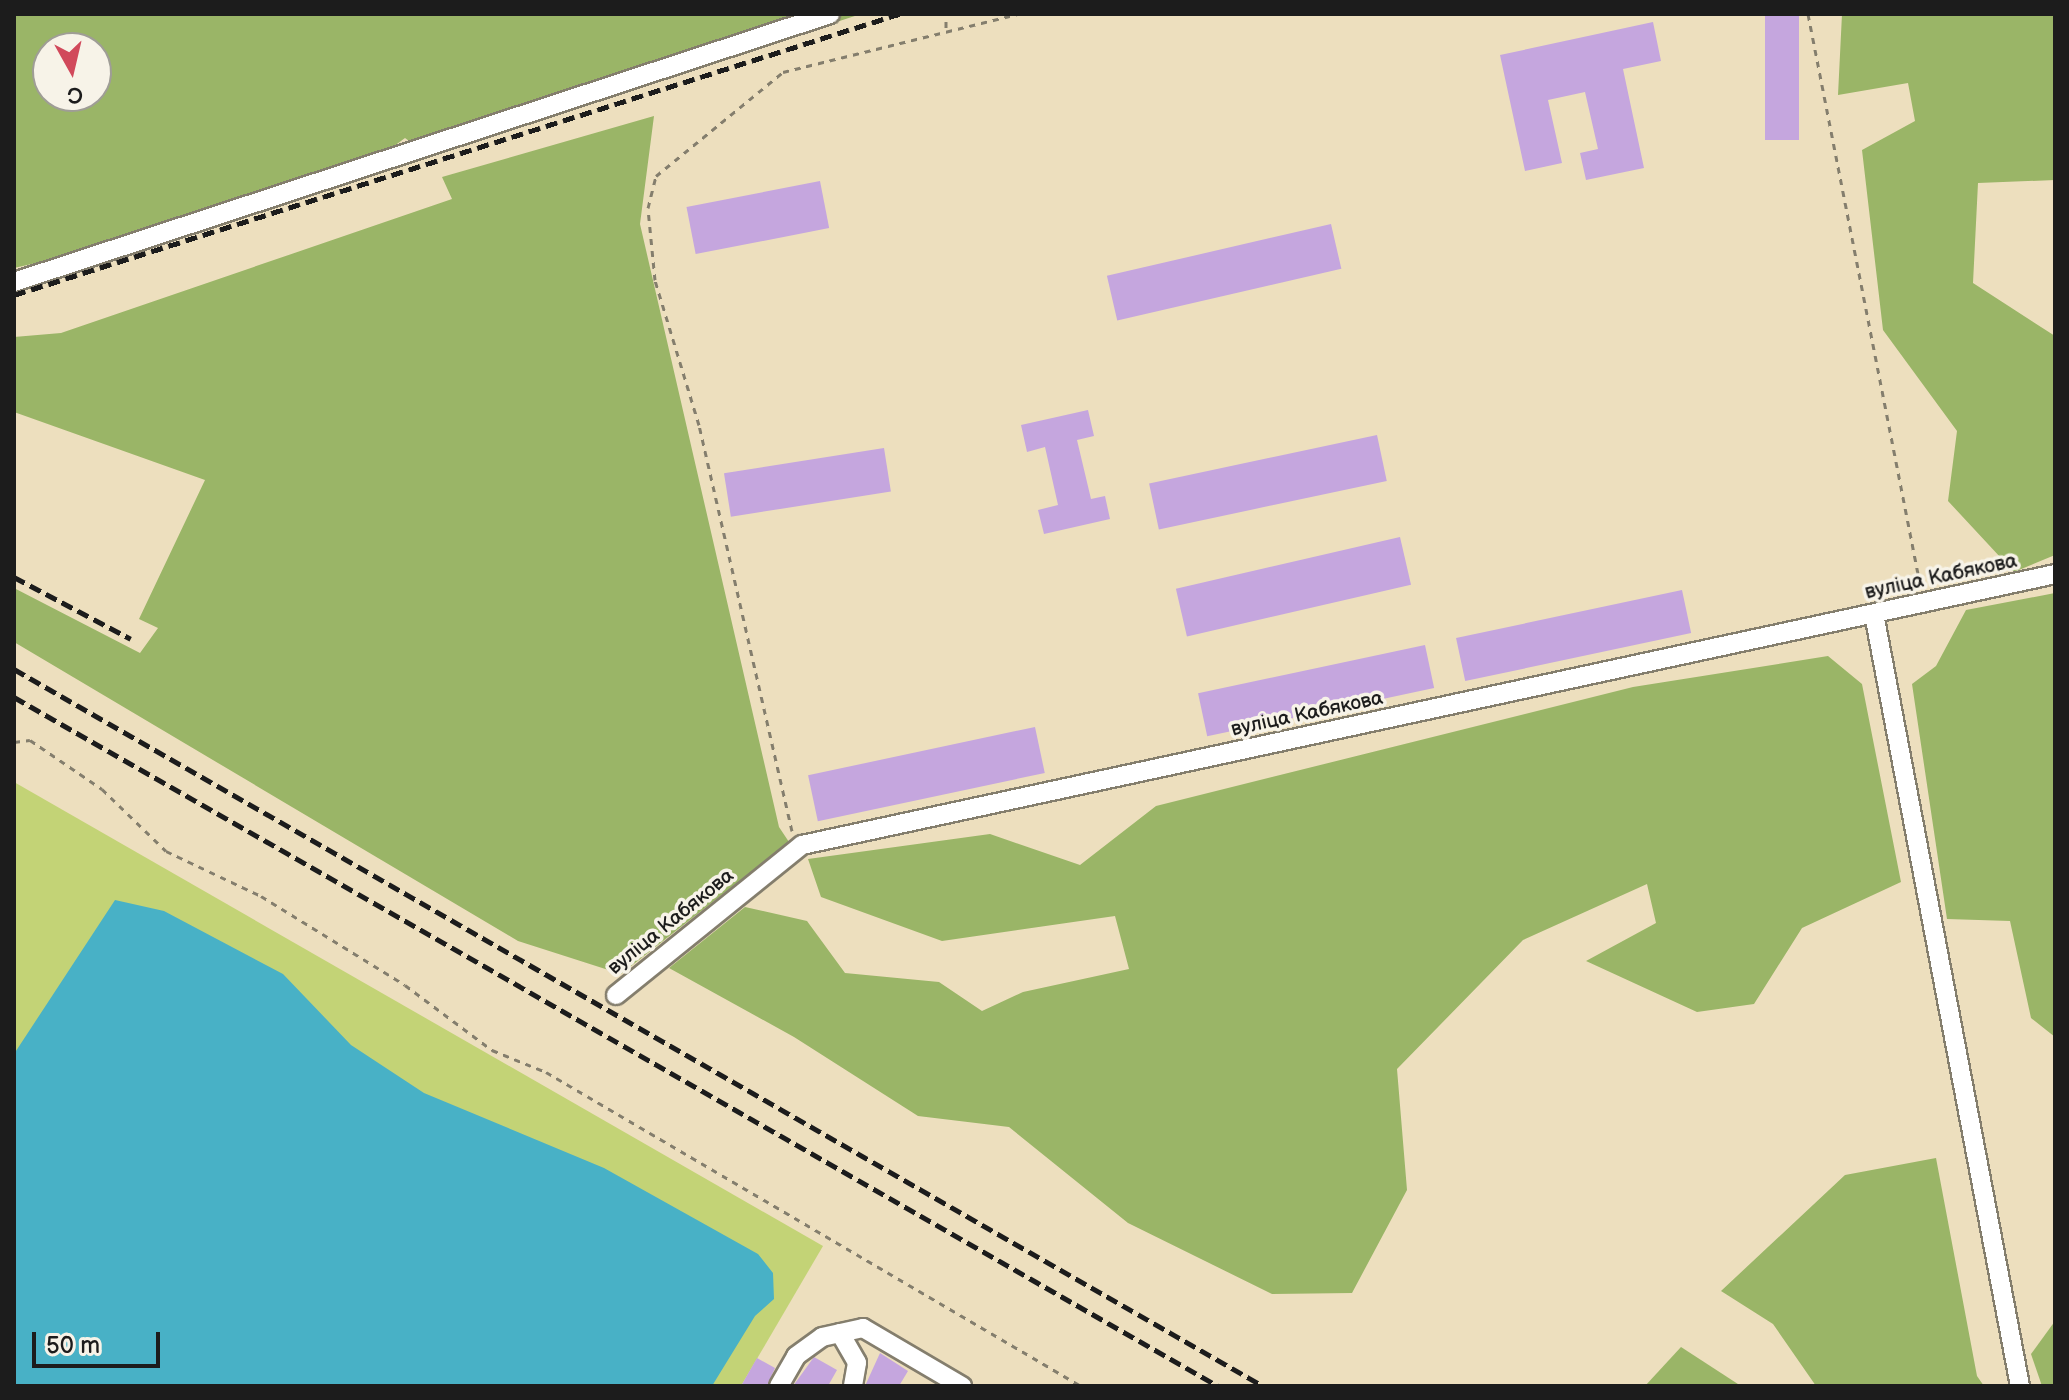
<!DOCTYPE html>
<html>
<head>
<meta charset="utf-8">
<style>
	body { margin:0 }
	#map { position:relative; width:2069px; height:1400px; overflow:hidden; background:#eddfbe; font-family:"Balsamiq Sans",sans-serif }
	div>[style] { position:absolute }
	.green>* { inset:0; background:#c3d376 }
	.forest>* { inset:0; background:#9ab567 }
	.water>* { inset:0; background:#48b1c6 }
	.building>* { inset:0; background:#c5a6de; transform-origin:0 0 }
	.path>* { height:3px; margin-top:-1.5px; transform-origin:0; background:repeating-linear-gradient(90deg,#847e6d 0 6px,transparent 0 12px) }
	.roads { filter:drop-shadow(2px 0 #847e6d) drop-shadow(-2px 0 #847e6d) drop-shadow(0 2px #847e6d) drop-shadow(0 -2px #847e6d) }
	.minor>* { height:18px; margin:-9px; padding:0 9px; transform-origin:9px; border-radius:9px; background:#fff }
	.rail>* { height:5px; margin-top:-2.5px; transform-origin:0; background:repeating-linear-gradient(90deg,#1c1c1c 0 12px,transparent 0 18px) }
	span { translate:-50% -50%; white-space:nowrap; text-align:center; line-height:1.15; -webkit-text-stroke:7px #f7f3e8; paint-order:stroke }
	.street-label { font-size:20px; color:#1c1c1c }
	.frame { position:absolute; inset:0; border:16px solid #1c1c1c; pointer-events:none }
	.north { position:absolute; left:32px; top:32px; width:80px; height:80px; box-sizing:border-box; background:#f7f3e8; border:2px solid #9f9d96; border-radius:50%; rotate:172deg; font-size:22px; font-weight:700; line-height:32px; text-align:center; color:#1c1c1c }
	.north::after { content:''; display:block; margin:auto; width:28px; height:36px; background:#d1495b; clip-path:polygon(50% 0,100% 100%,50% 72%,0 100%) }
	.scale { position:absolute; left:32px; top:1332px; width:128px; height:36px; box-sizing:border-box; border:4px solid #1c1c1c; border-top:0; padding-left:10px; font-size:24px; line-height:28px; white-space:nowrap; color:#1c1c1c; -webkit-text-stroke:6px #f7f3e8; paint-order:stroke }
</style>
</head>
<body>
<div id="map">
	<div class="green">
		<i style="clip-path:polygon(14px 782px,823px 1246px,741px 1386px,14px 1386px)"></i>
	</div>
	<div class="forest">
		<i style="clip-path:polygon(evenodd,14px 14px,861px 14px,428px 155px,405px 138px,382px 155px,94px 250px,14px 268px,14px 14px,48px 48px,96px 48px,96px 96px,48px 96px,48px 48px)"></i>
		<i style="clip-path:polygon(1842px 14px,2055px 14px,2055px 180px,1978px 183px,1973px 283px,2055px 336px,2055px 555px,2014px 572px,1948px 501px,1957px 431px,1883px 330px,1862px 150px,1915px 121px,1908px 83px,1838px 95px)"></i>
		<i style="clip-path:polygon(654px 116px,640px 224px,779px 827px,789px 842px,621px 974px,518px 941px,14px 642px,14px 588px,140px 653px,158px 628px,139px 619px,205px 480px,14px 412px,14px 337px,61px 333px,452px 199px,442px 177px)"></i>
		<i style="clip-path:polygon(2055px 593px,2055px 1037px,2031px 1018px,2010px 921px,1947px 919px,1912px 684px,1936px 666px,1966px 610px)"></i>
		<i style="clip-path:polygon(1828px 656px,1862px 684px,1901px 882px,1802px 928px,1754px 1004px,1697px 1012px,1586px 961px,1656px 923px,1647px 884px,1523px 940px,1397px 1069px,1407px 1190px,1352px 1293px,1272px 1294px,1128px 1223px,1009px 1127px,918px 1116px,794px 1037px,669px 968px,745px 907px,807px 921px,845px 973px,939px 982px,982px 1011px,1023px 992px,1129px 969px,1115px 916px,942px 941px,821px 897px,808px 859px,990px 834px,1080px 865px,1156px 806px,1633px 687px)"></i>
		<i style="clip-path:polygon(1936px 1158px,1977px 1376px,1984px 1386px,1816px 1386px,1773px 1324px,1721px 1291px,1845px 1175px)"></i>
		<i style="clip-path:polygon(2055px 1321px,2055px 1386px,2042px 1386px,2031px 1354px)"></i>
		<i style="clip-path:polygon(1681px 1347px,1741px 1386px,1645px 1386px)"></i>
	</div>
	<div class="water">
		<i style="clip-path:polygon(115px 900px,164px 911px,283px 974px,351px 1045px,424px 1093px,604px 1168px,758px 1254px,773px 1273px,774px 1299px,755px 1316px,712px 1386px,14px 1386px,14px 1054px)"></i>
	</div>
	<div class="building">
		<i style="left:1765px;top:14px;width:34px;height:126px"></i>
		<i style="clip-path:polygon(1653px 22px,1661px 61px,1623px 69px,1644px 168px,1586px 180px,1580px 153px,1598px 149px,1585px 92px,1548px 100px,1562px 163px,1525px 171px,1500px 55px)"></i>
		<i style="left:820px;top:181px;width:48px;height:136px;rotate:79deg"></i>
		<i style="left:1331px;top:224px;width:46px;height:230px;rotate:77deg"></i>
		<i style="clip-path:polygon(1088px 410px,1094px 436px,1077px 440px,1091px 499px,1105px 496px,1110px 519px,1044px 534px,1038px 510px,1058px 505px,1045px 447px,1027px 452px,1021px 425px)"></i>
		<i style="left:1377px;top:435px;width:47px;height:233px;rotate:78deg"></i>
		<i style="left:884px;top:448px;width:44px;height:162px;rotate:81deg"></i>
		<i style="left:1400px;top:537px;width:49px;height:230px;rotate:77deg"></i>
		<i style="left:1682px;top:590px;width:44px;height:231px;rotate:78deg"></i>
		<i style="left:1425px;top:645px;width:44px;height:232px;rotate:78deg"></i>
		<i style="left:1035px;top:727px;width:47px;height:232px;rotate:78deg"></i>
		<i style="clip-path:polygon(880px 1353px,908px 1371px,899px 1386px,865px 1386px)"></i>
		<i style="clip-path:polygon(814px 1357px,837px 1370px,828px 1386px,793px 1386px)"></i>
		<i style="clip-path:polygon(757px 1358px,775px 1368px,767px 1386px,741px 1386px)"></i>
	</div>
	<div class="path">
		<i style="left:1808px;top:14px;width:581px;rotate:78.88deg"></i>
		<i style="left:946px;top:28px;width:14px;rotate:-90deg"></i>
		<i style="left:14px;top:742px;width:16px;rotate:-7deg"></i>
		<i style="left:30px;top:740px;width:87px;rotate:34.2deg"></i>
		<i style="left:102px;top:789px;width:89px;rotate:44.1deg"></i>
		<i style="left:166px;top:851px;width:105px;rotate:25.3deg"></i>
		<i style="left:261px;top:896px;width:169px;rotate:31.7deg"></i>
		<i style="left:405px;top:985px;width:109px;rotate:36.8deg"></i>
		<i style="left:492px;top:1050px;width:58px;rotate:22.2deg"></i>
		<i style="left:546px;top:1072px;width:620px;rotate:30.41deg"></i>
		<i style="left:792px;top:831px;width:417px;rotate:-102.9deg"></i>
		<i style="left:699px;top:425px;width:152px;rotate:-106.9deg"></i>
		<i style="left:655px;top:280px;width:72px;rotate:-95.6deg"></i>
		<i style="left:648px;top:208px;width:33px;rotate:-76deg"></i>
		<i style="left:656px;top:176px;width:164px;rotate:-39.3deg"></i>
		<i style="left:783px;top:72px;width:242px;rotate:-13.9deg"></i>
	</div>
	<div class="roads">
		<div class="minor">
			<i style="left:14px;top:282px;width:859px;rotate:-18.18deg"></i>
			<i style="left:1874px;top:614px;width:786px;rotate:79.29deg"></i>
			<i style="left:616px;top:995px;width:239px;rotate:-38.9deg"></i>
			<i style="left:802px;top:845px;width:1282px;rotate:-12.2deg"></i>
			<i style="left:840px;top:1333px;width:34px;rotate:60deg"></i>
			<i style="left:857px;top:1363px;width:23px;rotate:100deg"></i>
			<i style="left:779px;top:1386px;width:34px;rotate:-60deg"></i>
			<i style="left:796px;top:1356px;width:32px;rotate:-36deg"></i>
			<i style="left:822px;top:1337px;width:42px;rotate:-12.4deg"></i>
			<i style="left:863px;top:1328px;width:115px;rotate:30.4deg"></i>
		</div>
	</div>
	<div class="rail">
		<i style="left:14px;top:295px;width:929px;rotate:-17.62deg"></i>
		<i style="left:14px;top:577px;width:132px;rotate:27.9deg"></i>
		<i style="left:14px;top:669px;width:1440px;rotate:29.86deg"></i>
		<i style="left:14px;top:697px;width:1387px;rotate:29.78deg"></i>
	</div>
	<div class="street-label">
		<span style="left:1941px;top:577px;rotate:-12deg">вуліца Кабякова</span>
		<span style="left:1307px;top:714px;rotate:-12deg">вуліца Кабякова</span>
		<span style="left:671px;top:922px;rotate:-39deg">вуліца Кабякова</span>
	</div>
	<div class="frame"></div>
	<div class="north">С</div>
	<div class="scale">50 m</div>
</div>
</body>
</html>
